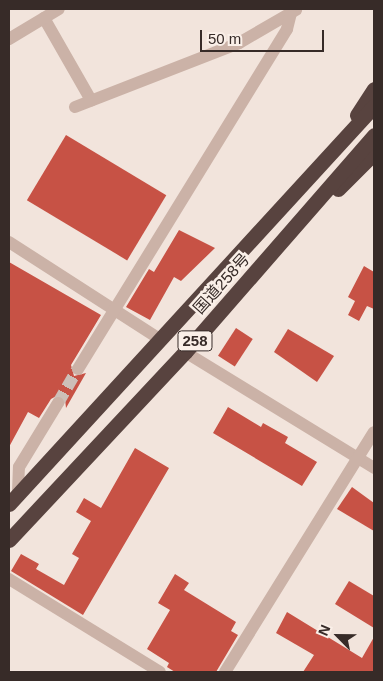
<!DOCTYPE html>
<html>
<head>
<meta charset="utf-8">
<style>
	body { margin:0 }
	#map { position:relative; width:383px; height:681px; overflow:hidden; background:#f2e4dc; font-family:Helvetica,"Noto Sans JP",sans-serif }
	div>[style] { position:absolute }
	.building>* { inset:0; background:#c75245; transform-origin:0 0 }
	.minor-tunnel>* { height:12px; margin-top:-6px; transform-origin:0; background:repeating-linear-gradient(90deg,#cdbfb8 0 12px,transparent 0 18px) }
	.minor>* { height:12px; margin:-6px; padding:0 6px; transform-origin:6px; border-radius:6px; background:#cbb2a7 }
	.highway>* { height:15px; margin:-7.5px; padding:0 7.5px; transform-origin:7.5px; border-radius:7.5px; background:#58433f }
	span { translate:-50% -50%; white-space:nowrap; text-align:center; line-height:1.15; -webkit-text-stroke:5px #faefe8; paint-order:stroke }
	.shield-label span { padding:1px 4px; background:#faefe8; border:1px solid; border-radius:4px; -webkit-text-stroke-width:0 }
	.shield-label { font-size:15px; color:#372b28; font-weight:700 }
	.street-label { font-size:16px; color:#372b28 }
	.frame { position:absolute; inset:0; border:10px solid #372b28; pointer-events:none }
	.north { position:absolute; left:313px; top:611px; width:50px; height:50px; -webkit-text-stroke:4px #faefe8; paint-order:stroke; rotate:293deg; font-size:14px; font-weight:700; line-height:20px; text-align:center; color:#372b28 }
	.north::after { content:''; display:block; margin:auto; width:18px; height:22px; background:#372b28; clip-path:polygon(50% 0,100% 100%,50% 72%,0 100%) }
	.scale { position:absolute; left:200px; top:30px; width:124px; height:22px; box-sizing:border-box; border:2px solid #372b28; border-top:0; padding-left:6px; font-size:15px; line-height:18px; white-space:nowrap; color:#372b28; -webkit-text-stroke:4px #faefe8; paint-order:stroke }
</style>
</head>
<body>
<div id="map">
	<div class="building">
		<i style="left:66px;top:135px;width:117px;height:76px;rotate:31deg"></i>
		<i style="clip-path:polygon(179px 230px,215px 248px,181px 281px,174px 277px,150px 320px,126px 307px,149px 269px,154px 272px)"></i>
		<i style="clip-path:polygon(9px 262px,101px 315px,71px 365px,74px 376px,86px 373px,66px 408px,65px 399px,58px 395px,51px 399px,39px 418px,28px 412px,9px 447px)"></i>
		<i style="clip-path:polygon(364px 266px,374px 272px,374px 309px,367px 306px,359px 321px,348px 315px,355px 301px,348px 297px)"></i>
		<i style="left:236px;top:328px;width:20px;height:33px;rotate:33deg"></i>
		<i style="clip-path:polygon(288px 329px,334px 356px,317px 382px,274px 352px)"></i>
		<i style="clip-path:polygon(228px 407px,261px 427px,263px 423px,288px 437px,285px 443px,317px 462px,302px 486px,213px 433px)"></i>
		<i style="clip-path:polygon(135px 448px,169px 468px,83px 615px,11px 571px,21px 554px,39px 564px,36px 569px,64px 585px,79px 558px,72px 554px,91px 521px,76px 512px,84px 498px,101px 508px)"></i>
		<i style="clip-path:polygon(352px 487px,374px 503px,374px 531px,337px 509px)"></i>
		<i style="clip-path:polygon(175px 574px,189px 583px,184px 590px,236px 622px,231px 631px,238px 635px,216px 672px,175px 672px,167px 667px,169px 663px,147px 649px,170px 610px,158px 603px)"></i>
		<i style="clip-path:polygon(349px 581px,374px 596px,374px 628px,335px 604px)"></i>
		<i style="clip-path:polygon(287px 612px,362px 658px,374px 637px,374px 672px,303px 672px,314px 655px,276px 633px)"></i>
	</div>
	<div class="minor-tunnel">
		<i style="left:58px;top:403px;width:39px;rotate:-60deg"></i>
	</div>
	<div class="minor">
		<i style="left:44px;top:18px;width:95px;rotate:60.2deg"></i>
		<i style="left:9px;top:39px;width:58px;rotate:-31deg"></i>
		<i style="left:75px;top:107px;width:176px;rotate:-21.3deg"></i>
		<i style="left:239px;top:43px;width:66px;rotate:-30.1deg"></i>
		<i style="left:9px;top:242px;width:181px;rotate:32.8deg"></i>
		<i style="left:185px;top:352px;width:222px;rotate:31.5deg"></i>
		<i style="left:78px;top:369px;width:399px;rotate:-58.4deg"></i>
		<i style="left:287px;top:29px;width:16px;rotate:-76deg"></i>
		<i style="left:18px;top:493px;width:26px;rotate:-88deg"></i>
		<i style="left:19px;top:467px;width:75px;rotate:-58.6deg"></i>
		<i style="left:9px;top:579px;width:177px;rotate:31.6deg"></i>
		<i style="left:225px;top:672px;width:282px;rotate:-58.2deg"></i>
	</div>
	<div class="highway">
		<i style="left:357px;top:115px;width:31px;rotate:-57deg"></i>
		<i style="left:338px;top:189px;width:51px;rotate:-45deg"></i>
		<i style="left:9px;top:504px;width:540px;rotate:-47.48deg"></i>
		<i style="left:9px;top:540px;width:258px;rotate:-46.9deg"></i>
		<i style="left:185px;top:352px;width:288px;rotate:-48.9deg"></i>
	</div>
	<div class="shield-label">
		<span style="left:195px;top:341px">258</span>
	</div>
	<div class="street-label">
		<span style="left:222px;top:284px;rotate:-48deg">国道258号</span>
	</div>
	<div class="frame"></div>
	<div class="north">N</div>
	<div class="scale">50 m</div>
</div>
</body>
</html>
